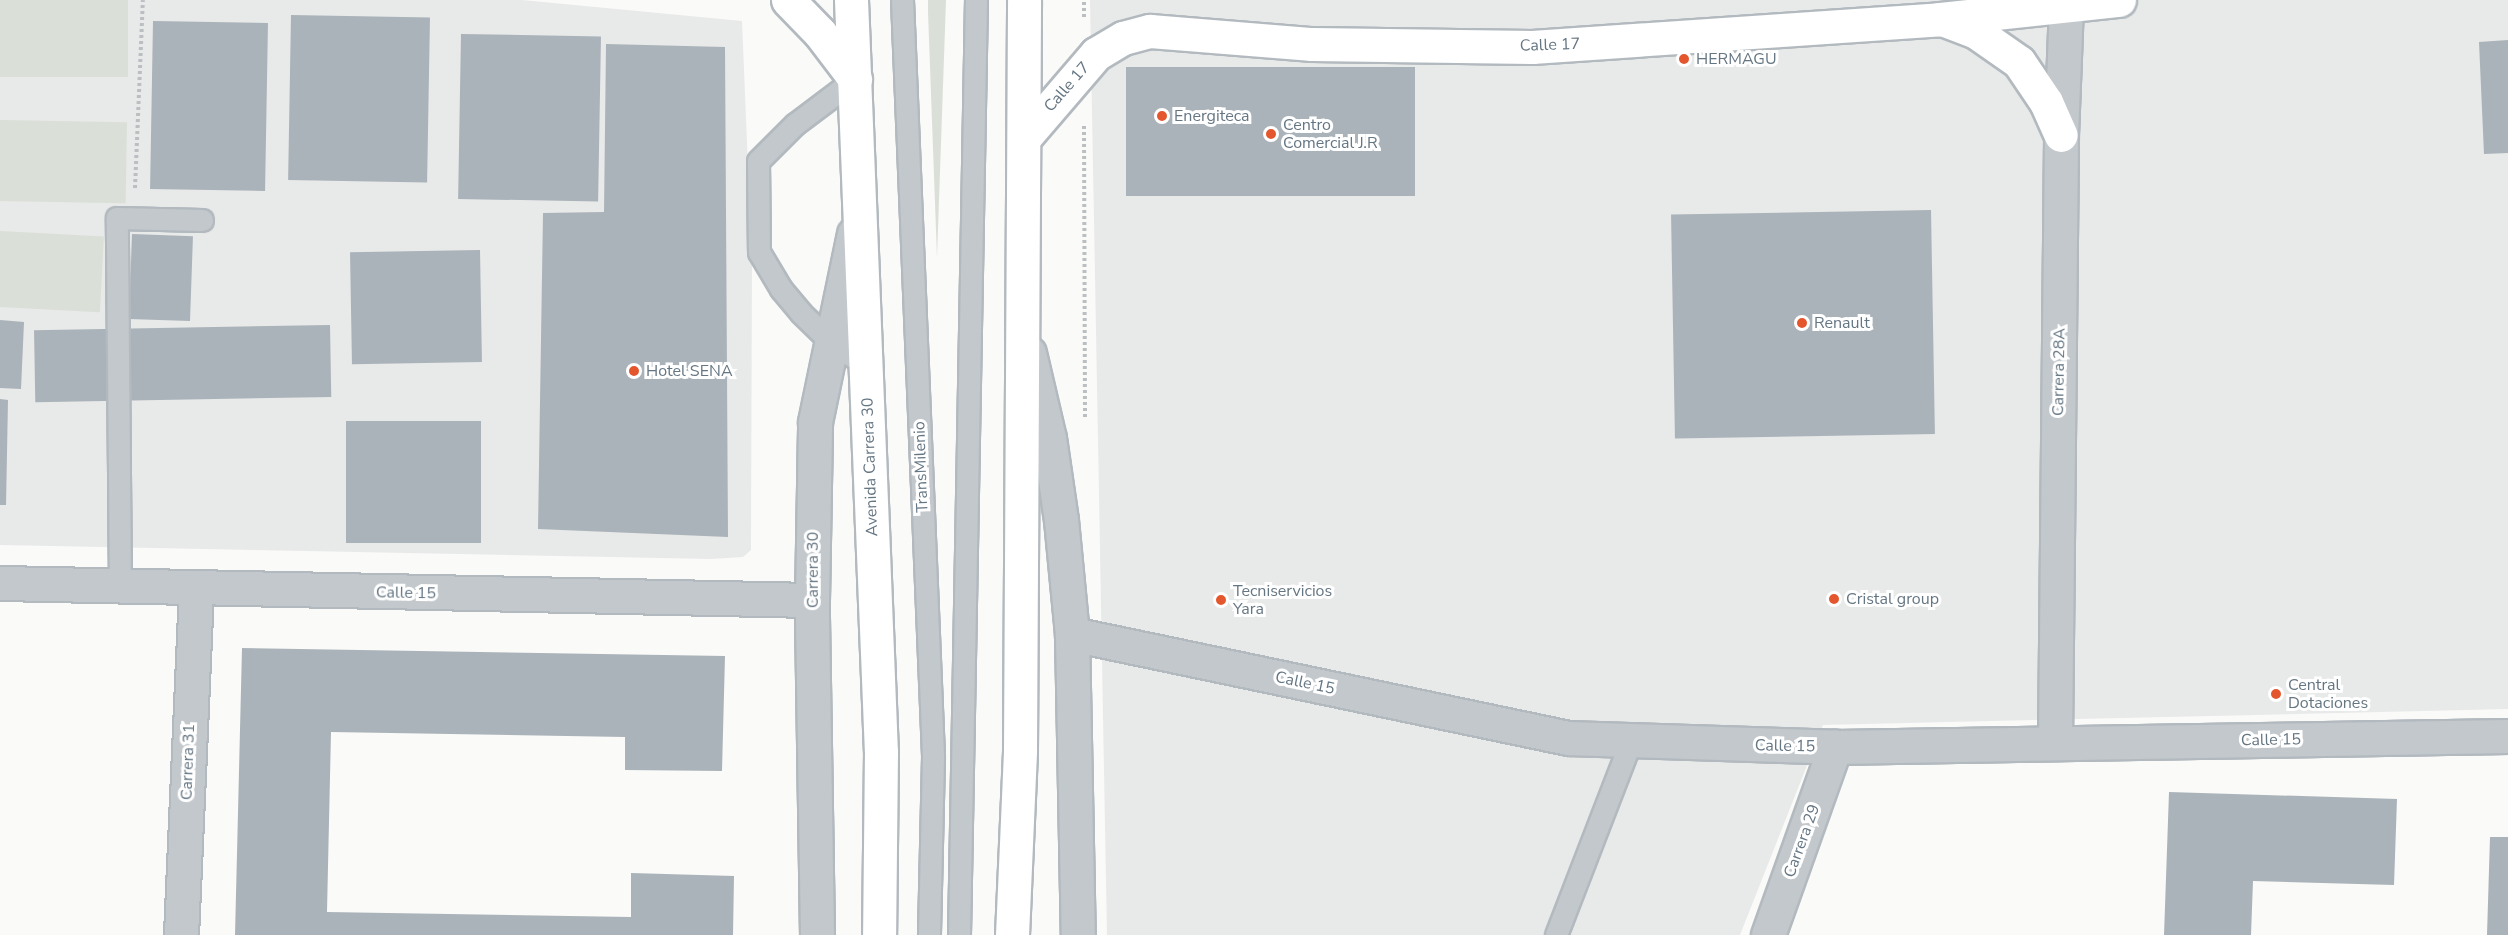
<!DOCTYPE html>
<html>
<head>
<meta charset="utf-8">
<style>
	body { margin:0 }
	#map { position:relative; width:2508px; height:935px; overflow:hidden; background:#fafaf8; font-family:"Nunito Sans",sans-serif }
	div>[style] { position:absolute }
	.built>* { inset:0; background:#e8e9e9 }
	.green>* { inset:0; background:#dadfd7; transform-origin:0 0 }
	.building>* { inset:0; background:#aab3b9; transform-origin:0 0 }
	.path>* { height:4px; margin-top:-2px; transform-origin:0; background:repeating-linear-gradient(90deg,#bbbfc2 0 3px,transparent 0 6px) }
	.roads { filter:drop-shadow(2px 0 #b3babf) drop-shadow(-2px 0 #b3babf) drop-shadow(0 2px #b3babf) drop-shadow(0 -2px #b3babf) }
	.lane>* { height:21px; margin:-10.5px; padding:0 10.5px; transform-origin:10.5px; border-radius:10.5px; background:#c3c8cc }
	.street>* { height:33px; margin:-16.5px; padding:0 16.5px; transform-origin:16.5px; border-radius:16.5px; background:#c3c8cc }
	.secondary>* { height:33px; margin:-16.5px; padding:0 16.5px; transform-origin:16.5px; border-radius:16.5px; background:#fff }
	.highway>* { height:33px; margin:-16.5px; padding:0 16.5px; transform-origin:16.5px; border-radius:16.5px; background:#fff }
	.dots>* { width:16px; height:16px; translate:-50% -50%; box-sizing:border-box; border:3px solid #fff; border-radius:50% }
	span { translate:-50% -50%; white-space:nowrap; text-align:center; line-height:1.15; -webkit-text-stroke:6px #fff; paint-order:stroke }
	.street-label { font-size:16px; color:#657683 }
	.poi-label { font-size:16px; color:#657683 }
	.left { translate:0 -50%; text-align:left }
</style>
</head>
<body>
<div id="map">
	<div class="built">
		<i style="clip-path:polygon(0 0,522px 0,742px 21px,752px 264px,751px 550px,743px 557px,711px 559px,0 545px)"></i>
		<i style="clip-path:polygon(1090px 0,2508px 0,2508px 709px,1823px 725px,1740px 935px,1107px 935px)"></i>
	</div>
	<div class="green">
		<i style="left:0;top:0;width:128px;height:77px"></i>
		<i style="clip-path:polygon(928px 0,946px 0,937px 257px,928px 12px)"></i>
		<i style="left:0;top:120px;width:127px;height:81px;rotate:1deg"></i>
		<i style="left:0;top:231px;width:104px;height:76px;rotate:3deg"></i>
	</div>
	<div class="building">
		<i style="left:291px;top:15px;width:139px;height:165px;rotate:1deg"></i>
		<i style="left:153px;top:21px;width:115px;height:168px;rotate:1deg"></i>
		<i style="left:461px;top:34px;width:140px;height:165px;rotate:1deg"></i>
		<i style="clip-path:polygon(2508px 40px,2508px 153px,2484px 154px,2479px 42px)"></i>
		<i style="clip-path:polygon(606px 44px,725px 47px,728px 537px,538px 529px,543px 213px,604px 212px)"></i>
		<i style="left:1415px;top:67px;width:129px;height:289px;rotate:90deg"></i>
		<i style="left:1931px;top:210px;width:224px;height:260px;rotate:89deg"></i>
		<i style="left:132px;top:234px;width:61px;height:85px;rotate:2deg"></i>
		<i style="left:480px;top:250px;width:112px;height:130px;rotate:89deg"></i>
		<i style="clip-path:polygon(0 320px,24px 322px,21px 389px,0 388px)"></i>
		<i style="left:330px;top:325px;width:72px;height:296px;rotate:89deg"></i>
		<i style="clip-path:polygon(0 399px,8px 400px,6px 505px,0 505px)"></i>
		<i style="left:481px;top:421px;width:122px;height:135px;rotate:90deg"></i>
		<i style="clip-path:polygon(242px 648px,725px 656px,722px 771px,625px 770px,625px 737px,331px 732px,327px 912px,631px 917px,631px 873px,734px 876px,733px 935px,235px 935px)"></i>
		<i style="clip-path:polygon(2169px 792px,2397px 799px,2394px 885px,2253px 881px,2251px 935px,2164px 935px)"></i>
		<i style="clip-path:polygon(2490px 837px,2508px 837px,2508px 935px,2487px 935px)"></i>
	</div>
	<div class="path">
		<i style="left:1084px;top:17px;width:17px;rotate:-90deg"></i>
		<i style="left:1084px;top:126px;width:293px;rotate:89.8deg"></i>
		<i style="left:135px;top:188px;width:188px;rotate:-87.6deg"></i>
	</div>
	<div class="roads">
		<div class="lane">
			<i style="left:902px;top:0;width:758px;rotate:87.65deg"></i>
			<i style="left:933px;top:757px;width:178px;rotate:91.3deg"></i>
			<i style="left:855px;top:79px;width:75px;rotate:143.1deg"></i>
			<i style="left:795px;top:124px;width:52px;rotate:135deg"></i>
			<i style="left:758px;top:161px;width:91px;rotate:89.4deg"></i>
			<i style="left:759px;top:252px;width:43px;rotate:59.3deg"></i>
			<i style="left:781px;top:289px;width:31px;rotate:50deg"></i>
			<i style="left:801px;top:313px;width:43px;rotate:44.1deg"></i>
			<i style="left:832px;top:343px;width:40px;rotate:32.9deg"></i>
			<i style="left:120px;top:587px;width:369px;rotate:-90.5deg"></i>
			<i style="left:117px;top:218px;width:85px;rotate:1.3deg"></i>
			<i style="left:959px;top:935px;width:935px;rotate:-88.96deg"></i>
			<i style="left:1556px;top:935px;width:206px;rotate:-68.9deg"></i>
		</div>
		<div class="street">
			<i style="left:1029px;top:353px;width:87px;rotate:76.8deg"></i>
			<i style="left:1049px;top:438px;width:83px;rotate:81.7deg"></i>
			<i style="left:1061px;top:520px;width:115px;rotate:84.5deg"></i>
			<i style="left:1072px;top:634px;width:301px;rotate:88.9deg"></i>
			<i style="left:0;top:583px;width:812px;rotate:1.2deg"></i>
			<i style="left:1072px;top:634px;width:507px;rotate:11.84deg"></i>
			<i style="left:1568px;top:738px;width:267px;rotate:1.9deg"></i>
			<i style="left:1835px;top:747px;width:673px;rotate:-0.94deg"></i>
			<i style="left:2055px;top:743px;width:608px;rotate:-89.43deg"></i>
			<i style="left:2061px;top:135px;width:129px;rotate:-87.8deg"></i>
			<i style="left:181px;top:935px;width:346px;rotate:-87.5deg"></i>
			<i style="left:817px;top:935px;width:335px;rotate:-90.9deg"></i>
			<i style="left:812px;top:600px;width:178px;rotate:-89deg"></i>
			<i style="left:815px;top:422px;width:192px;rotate:-78.3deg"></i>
			<i style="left:1768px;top:935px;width:200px;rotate:-70.4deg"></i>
		</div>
		<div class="secondary">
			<i style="left:788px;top:0;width:46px;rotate:45.9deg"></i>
			<i style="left:820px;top:33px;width:58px;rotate:52.7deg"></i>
			<i style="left:1945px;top:20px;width:33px;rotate:21deg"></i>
			<i style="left:1976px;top:32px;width:52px;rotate:34.9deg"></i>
			<i style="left:2019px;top:62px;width:48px;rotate:56deg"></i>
			<i style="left:2046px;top:102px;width:36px;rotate:66deg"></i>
			<i style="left:1024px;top:138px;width:111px;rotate:-49.4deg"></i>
			<i style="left:1096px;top:54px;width:31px;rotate:-31deg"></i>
			<i style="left:1123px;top:38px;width:28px;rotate:-15deg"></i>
			<i style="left:1150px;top:31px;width:163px;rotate:4.6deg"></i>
			<i style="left:1312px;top:44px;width:220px;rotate:0.8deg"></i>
			<i style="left:1532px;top:47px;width:409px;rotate:-3.9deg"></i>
			<i style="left:1940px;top:19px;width:180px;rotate:-6.1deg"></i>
		</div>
		<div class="highway">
			<i style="left:851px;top:0;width:753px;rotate:87.72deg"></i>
			<i style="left:881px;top:752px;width:183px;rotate:90.6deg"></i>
			<i style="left:1012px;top:935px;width:185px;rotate:-87.5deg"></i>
			<i style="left:1020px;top:750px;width:750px;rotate:-89.69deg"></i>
		</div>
	</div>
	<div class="dots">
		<i style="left:1684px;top:59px;background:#e4572e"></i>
		<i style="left:1162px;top:116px;background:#e4572e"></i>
		<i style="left:1271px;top:134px;background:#e4572e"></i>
		<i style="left:1802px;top:323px;background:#e4572e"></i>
		<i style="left:634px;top:371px;background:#e4572e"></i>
		<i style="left:1834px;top:599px;background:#e4572e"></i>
		<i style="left:1221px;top:600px;background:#e4572e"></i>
		<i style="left:2276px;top:694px;background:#e4572e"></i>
	</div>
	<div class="street-label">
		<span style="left:1550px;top:45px;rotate:-2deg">Calle 17</span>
		<span style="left:1067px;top:87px;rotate:-49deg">Calle 17</span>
		<span style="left:2059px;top:372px;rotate:-89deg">Carrera 28A</span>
		<span style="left:870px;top:467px;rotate:-92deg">Avenida Carrera 30</span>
		<span style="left:921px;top:467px;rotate:-92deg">TransMilenio</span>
		<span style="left:813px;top:570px;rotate:-90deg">Carrera 30</span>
		<span style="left:406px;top:593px;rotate:1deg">Calle 15</span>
		<span style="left:1305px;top:683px;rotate:12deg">Calle 15</span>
		<span style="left:2271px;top:740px;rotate:-1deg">Calle 15</span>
		<span style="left:1785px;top:746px;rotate:1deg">Calle 15</span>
		<span style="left:188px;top:762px;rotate:-88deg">Carrera 31</span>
		<span style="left:1802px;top:841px;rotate:-70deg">Carrera 29</span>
	</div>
	<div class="poi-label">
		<span class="left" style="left:1696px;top:59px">HERMAGU</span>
		<span class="left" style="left:1174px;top:116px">Energiteca</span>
		<span class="left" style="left:1283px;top:134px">Centro<br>Comercial J.R</span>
		<span class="left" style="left:1814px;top:323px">Renault</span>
		<span class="left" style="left:646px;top:371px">Hotel SENA</span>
		<span class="left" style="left:1233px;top:600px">Tecniservicios<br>Yara</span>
		<span class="left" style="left:1846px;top:599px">Cristal group</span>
		<span class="left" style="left:2288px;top:694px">Central<br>Dotaciones</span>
	</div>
</div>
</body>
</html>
